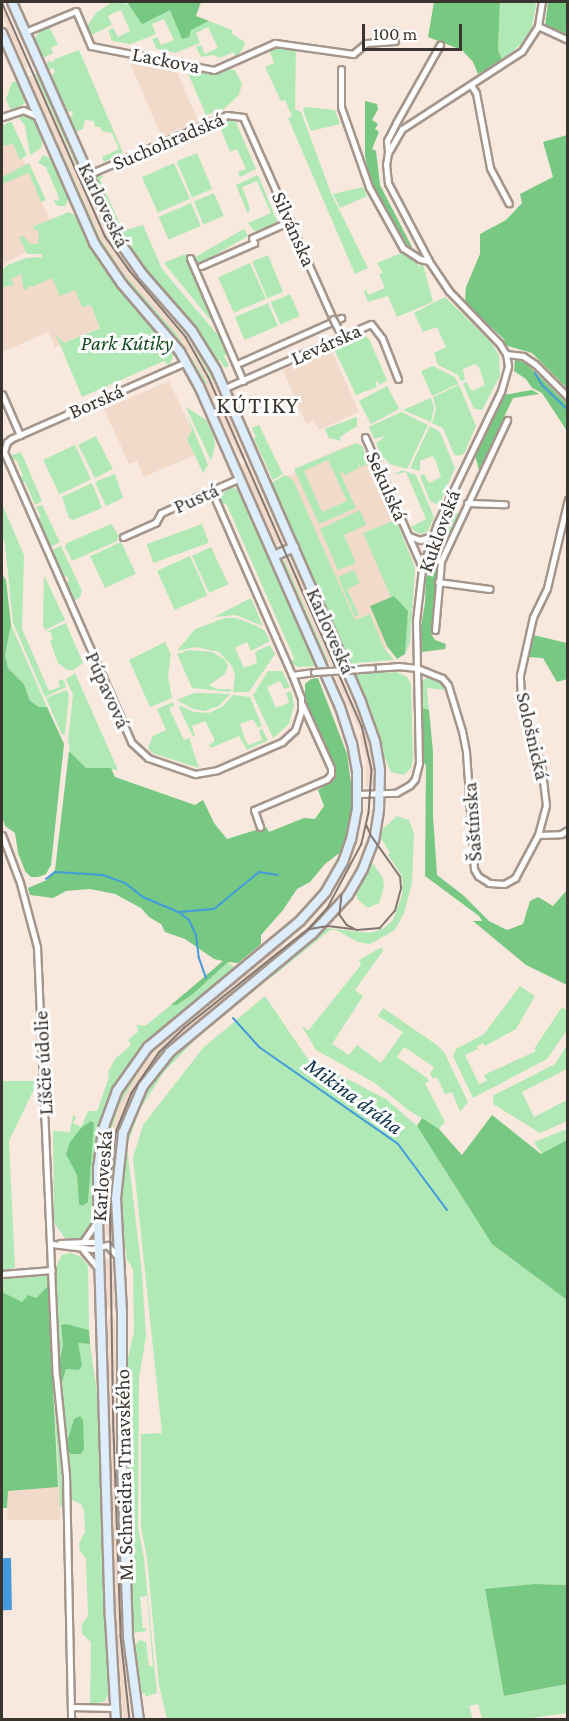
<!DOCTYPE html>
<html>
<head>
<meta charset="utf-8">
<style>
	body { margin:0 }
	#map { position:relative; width:569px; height:1721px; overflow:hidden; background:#f8e8dd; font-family:"Crimson Pro",serif }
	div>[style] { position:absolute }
	.built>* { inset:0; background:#f1daca }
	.green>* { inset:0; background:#b0e9b6; transform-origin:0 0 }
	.forest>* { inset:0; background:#77c882 }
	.water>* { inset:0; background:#449bdb; transform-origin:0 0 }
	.stream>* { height:2px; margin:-1px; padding:0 1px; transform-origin:1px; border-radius:1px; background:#449bdb }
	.roads { filter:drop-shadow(2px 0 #a5968c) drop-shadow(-2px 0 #a5968c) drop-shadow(0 2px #a5968c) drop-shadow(0 -2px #a5968c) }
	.minor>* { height:5px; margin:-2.5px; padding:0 2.5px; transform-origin:2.5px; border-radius:2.5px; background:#fff }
	.secondary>* { height:8px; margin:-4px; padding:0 4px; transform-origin:4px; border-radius:4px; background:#ddedfc }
	.tram>* { height:1.5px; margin:-0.75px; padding:0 0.75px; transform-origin:0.75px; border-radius:0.75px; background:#837972 }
	.bridges { filter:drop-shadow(2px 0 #a5968c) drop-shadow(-2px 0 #a5968c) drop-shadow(0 2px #a5968c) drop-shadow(0 -2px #a5968c) }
	.minor-bridge>* { height:5px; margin:-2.5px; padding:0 2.5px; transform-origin:2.5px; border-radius:2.5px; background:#fff }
	span { translate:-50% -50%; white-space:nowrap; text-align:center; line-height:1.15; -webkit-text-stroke:6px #fff; paint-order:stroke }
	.street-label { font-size:21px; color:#3a342f }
	.park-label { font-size:21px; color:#144d21; font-style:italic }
	.water-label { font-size:22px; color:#0d324c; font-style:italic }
	.quarter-label { font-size:24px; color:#3a342f; letter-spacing:1.5px }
	.frame { position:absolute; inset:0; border:3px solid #3a342f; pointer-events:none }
	.scale { position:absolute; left:362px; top:24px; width:100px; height:27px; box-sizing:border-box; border:3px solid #3a342f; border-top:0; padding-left:8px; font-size:18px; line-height:21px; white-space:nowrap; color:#3a342f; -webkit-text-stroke:4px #fff; paint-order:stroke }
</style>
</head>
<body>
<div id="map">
	<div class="built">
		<i style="clip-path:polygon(2px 2px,31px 66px,25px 68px,2px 15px)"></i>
		<i style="clip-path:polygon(128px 58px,175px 68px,198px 121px,162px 137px)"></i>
		<i style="clip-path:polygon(35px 74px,112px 244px,196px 350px,213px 381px,245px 456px,240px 458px,191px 355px,122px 272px,100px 238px,28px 77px)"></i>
		<i style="clip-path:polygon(12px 134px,49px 219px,53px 217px,60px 233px,2px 265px,2px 138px)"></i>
		<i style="clip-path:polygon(76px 270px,100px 327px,55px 347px,48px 332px,2px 352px,2px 273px)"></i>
		<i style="clip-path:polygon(331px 349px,359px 412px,319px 430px,313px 421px,306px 424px,283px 370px)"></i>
		<i style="clip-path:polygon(169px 381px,192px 430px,187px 439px,195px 455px,144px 477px,137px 461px,129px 464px,104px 409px)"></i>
		<i style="clip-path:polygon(354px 443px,362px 446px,413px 561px,415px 577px,409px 648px,362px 651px,280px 479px,295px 473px,294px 469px)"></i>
		<i style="clip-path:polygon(248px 462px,283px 542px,277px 545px,239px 467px)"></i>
		<i style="clip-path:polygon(290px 558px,321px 625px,334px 648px,339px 660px,335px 662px,364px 728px,359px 730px,284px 560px)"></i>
		<i style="clip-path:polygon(366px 731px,373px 763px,374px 787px,366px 787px,366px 761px,359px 734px)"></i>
		<i style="clip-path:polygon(280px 944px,286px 951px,176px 1040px,141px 1081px,127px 1109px,118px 1136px,114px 1172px,113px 1226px,109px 1236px,106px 1235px,103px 1178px,107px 1147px,119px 1106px,134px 1077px,170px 1033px)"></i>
		<i style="clip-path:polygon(109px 1258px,113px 1262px,115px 1307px,107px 1308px,106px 1260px)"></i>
		<i style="clip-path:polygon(115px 1316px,122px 1627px,131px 1719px,124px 1719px,115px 1655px,107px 1385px,109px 1385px,108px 1317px)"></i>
		<i style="clip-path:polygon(60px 1486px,60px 1520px,7px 1520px,8px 1491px)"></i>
	</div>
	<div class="green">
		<i style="clip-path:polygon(112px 2px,170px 9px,191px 30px,209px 21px,232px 30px,232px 34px,245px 42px,244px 47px,236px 58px,233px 52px,220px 58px,213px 55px,201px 57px,196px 47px,201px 45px,205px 54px,218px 48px,208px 27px,196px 33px,200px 43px,175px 53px,157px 49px,152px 39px,157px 37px,161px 45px,174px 40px,164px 19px,152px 24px,156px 34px,131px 44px,112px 41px,108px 30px,113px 28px,118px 37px,130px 31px,121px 10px,108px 16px,112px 25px,89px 36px,86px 28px,96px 13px)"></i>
		<i style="clip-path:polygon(500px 2px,535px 2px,536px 6px,532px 27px,526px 40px,502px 60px,498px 50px)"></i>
		<i style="clip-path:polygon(49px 27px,58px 44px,51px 48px,53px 53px,43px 58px,35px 38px,41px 29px)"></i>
		<i style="clip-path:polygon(275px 46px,296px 48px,295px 109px,301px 112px,331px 193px,368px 268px,355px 274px,288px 118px,292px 116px,285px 100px,281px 101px,265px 67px,274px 63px,269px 49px,259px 53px)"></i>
		<i style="clip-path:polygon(79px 50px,123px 153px,104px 162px,102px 157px,119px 149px,112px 133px,101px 131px,101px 127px,95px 127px,94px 121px,85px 120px,83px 129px,75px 132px,69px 117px,73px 115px,72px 111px,67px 112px,51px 76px,55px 72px,53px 68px,49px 70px,47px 65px,48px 61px,53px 62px,55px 59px)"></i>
		<i style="clip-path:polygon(227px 69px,235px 70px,242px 84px,239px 95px,223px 110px,206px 115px,187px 71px,210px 74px)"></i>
		<i style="clip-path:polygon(39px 72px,109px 232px,132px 266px,198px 345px,217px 379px,213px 381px,188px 337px,112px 244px,35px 74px)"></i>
		<i style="clip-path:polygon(28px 77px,100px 238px,122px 272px,177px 335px,207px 383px,203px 385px,176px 340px,130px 287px,102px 249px,25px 78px)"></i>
		<i style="clip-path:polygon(18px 81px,25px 103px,11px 111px,6px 99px,12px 82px)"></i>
		<i style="clip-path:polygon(304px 107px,335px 110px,340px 124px,311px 131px,303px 110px)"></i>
		<i style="clip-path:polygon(21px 114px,33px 117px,43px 139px,41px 148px,30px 155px,25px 126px,19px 118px)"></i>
		<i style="clip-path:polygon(230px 119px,235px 120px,256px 169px,240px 177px,238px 172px,246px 169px,237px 149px,230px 152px,221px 129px,207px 134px,205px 129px)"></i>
		<i style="clip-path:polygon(11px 121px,27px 155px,20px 160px,13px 144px,2px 146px,2px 126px)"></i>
		<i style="left:197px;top:153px;width:39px;height:22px;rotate:67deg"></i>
		<i style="clip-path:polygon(43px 155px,52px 159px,69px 197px,65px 206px,57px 206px,53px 199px,58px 201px,59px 198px,46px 167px,38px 163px)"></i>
		<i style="clip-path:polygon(29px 163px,46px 200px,41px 202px,29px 173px,2px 184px,2px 177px)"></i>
		<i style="left:174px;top:163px;width:39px;height:35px;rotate:66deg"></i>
		<i style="clip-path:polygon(98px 175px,104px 176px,100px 179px,123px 231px,143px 225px,162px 269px,222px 340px,225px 345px,220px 348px,226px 348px,228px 353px,224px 356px,229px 366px,225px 368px,220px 360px,217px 362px,223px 369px,221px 371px,197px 332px,199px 330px,138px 263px,116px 229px,94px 181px)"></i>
		<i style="clip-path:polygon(258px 175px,278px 223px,260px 232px,253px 230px,248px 223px,271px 213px,257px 181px,242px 187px,248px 202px,250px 211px,247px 212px,236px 185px,231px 187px)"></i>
		<i style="clip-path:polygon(363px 187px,367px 196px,340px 208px,333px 194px)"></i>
		<i style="left:214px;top:193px;width:25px;height:22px;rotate:67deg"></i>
		<i style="left:191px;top:203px;width:25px;height:35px;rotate:67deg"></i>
		<i style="clip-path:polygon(69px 212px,78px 217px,104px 267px,174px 354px,169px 366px,164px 361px,82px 397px,56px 335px,64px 343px,100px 328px,91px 305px,82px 307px,75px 290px,60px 296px,52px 278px,32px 287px,27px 286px,28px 289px,24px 290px,21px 274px,11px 279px,14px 285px,2px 287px,2px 270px,8px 265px,26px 258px,42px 257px,42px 254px,27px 254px,19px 237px,23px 236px,31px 244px,38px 244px,39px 232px,32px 227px)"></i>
		<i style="left:244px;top:229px;width:8px;height:58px;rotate:60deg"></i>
		<i style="clip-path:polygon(404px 252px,416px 260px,418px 266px,423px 264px,433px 302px,397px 317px,388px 296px,368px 302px,364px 292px,366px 289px,368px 295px,385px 288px,379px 274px,383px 273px,377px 263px)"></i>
		<i style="clip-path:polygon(185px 254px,215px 321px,212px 322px,164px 263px)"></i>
		<i style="left:268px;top:255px;width:40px;height:17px;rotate:68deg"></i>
		<i style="left:250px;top:263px;width:39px;height:35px;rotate:66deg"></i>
		<i style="left:290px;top:294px;width:24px;height:21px;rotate:66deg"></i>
		<i style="clip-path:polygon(445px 297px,490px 341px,499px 355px,500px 376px,482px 410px,474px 409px,463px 384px,466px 382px,472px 391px,485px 385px,479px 367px,475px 364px,463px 369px,465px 380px,461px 381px,458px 375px,438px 365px,434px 353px,446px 347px,437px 327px,423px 332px,414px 313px)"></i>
		<i style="left:268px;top:303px;width:25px;height:36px;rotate:67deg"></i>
		<i style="clip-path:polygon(363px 335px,369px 339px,387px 380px,380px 385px,378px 381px,375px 382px,377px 387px,356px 395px,334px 349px)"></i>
		<i style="clip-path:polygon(433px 366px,455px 377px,458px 384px,432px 396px,421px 371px)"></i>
		<i style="clip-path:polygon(459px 385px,476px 426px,464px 454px,458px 456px,454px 454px,443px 428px,432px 423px,436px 409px,433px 397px)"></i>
		<i style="left:387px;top:386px;width:26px;height:32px;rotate:62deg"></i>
		<i style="clip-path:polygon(431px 398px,434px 408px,431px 422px,403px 410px)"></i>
		<i style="clip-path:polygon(186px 407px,206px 420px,213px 434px,215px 445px,211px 461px)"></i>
		<i style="clip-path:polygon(401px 412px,428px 425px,407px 469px,390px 464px,381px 455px,376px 443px,386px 436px,374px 439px,369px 427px)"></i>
		<i style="clip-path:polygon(187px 414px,208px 465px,203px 473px,187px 439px,192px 430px)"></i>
		<i style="clip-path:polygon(357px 417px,357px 426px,340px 437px,341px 441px,329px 438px,325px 429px)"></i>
		<i style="clip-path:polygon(259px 425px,283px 474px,273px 480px,254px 439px,256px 437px,252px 428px)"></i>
		<i style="clip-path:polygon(430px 426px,440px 432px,455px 468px,441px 501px,436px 504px,430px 501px,420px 476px,424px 474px,429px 483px,441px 477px,435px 459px,432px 456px,420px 461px,420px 471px,410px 468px)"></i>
		<i style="left:96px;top:436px;width:37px;height:20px;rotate:63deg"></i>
		<i style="clip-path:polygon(evenodd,357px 443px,362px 446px,370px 463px,361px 467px,359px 464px,359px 468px,345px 475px,343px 472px,340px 473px,356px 508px,319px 524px,294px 469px,357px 443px,328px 460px,347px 501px,322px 512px,304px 471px,328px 460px)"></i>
		<i style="left:75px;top:445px;width:38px;height:35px;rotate:65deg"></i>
		<i style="clip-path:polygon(21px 452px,42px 501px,35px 505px,25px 482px,22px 483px,19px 478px,23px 476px,16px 459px,11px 461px,9px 456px)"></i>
		<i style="clip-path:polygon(402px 470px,416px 475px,434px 517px,428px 531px,422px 534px,415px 532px,411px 527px,426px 519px,406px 472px,394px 475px)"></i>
		<i style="clip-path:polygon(115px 474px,123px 498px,106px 506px,95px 482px)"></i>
		<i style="clip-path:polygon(285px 475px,293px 480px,355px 620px,370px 614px,384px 648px,394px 660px,356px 663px,360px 674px,397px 672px,407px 677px,411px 684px,413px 760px,411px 768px,404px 775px,391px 772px,385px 758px,382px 758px,364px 699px,270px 484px)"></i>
		<i style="clip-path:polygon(92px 483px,102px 508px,73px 520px,69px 518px,62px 497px)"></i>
		<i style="clip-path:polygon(232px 487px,239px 491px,318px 666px,298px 667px,291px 663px,294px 658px,226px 503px,220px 505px,222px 494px)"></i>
		<i style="clip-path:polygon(2px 504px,24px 555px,22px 629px,49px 691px,60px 687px,58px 681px,63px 679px,66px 687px,45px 697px,13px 623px,5px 544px,2px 535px)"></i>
		<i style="clip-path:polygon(42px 505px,60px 542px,49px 548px,36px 519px,41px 517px,36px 507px)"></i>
		<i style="clip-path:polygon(360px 510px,366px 525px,344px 535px,356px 563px,338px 570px,320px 529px)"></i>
		<i style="clip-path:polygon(447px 510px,459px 514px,442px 551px,437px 553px,432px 547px)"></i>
		<i style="clip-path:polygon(396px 520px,415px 568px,410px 643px,405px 654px,408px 611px,394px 596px,391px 597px,363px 533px)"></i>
		<i style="clip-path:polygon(111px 524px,119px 536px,117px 541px,72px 561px,65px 547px,67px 543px)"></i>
		<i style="left:202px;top:524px;width:20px;height:59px;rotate:70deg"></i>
		<i style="left:121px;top:542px;width:35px;height:34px;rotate:65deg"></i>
		<i style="clip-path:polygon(61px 546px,82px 591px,80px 597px,72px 602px,64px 583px,69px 581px,67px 576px,61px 577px,50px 551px)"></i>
		<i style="left:211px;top:547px;width:41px;height:21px;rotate:65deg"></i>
		<i style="left:190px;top:556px;width:43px;height:36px;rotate:66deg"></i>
		<i style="clip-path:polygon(284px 560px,328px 661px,324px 662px,281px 566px)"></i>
		<i style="clip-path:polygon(354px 570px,360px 583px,347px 589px,359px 615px,355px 617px,338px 577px)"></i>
		<i style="clip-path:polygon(44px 575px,65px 620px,45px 630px,43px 625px)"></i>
		<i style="clip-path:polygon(251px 598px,263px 626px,236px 615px,214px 617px)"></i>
		<i style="clip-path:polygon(225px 618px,236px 618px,257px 626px,265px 631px,270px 641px,251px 651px,247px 642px,235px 648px,244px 668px,257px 663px,255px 652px,270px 645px,275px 654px,249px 692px,233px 692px,235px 675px,232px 666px,219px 652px,195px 647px,177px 651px,195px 629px)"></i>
		<i style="clip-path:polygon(66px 623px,83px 663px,73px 670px,67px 670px,58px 663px,50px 641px,53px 639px,50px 632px,46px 632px)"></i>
		<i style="clip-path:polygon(11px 625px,47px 707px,39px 707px,30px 701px,24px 684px,8px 668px,5px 655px)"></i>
		<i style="clip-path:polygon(165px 642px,171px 654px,168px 676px,172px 698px,150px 707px,129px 660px)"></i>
		<i style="clip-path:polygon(189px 650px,212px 652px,224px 659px,228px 665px,225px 674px,209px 685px,217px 689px,231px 689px,231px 692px,192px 688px,177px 654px)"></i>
		<i style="clip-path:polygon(268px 671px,282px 671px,290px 687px,284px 689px,280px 681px,267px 687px,276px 708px,289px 703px,286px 693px,291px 691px,294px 705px,289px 724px,273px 738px,253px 695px)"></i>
		<i style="clip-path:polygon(75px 673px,118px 770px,86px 768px,70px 752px,68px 741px,73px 695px,66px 679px)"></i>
		<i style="clip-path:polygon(432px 676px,439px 680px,446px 689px,457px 725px,445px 690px,427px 688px,429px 710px,421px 708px,421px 681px)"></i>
		<i style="clip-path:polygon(67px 690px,69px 695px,65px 734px,62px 735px,46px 698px)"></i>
		<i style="clip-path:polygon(194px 693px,229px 694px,230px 694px,219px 706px,204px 711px,193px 709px,177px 700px)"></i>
		<i style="clip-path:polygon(233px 695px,250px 697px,262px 726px,258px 728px,253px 719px,240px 724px,246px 742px,249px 745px,262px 740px,259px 730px,262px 729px,268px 740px,247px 750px,239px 736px,211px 748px,209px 745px,214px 742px,214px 738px,205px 721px,192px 726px,195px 736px,193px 737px,178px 705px,194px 712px,209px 713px,223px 706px)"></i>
		<i style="clip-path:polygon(173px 702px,174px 706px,169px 708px,184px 740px,189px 738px,199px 768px,152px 753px,148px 748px,153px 736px,166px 730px,157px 709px)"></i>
		<i style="clip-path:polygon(397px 816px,409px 820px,414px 834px,412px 883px,404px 913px,395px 930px,370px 944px,358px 942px,336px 930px,330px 930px,271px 978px,270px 974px,325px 928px,370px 933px,384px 928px,393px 920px,402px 895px,403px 883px,401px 874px,388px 855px,390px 853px,381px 838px,383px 829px)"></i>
		<i style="clip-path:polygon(371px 861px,383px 878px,384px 887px,379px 903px,368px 908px,358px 900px,355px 892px)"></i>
		<i style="clip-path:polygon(382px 947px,383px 951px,355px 990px,363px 996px,332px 1044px,349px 1055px,357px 1045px,381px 1063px,403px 1032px,378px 1016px,383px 1008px,437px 1045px,444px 1052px,468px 1102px,460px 1112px,452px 1092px,445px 1094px,437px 1077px,433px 1079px,430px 1074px,434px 1067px,404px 1047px,397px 1057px,427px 1078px,429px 1081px,425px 1083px,445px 1122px,439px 1129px,408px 1110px,375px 1083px,316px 1050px,301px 1025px,308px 1031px,361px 965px,359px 960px)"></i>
		<i style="clip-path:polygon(evenodd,228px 962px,234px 967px,233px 970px,149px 1040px,117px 1082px,106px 1105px,97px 1139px,90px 1228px,82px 1238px,65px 1238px,54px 1223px,53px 1131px,70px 1132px,73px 1115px,76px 1117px,73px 1123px,81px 1127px,88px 1111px,97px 1111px,109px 1077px,108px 1072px,115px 1059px,131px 1045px,128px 1040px,138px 1032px,137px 1025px,145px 1026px,171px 1005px,177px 1005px,193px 994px,228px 962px,90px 1151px,88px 1202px,79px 1204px,77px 1175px,90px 1151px)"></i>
		<i style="clip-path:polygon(262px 980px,265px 982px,197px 1038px,164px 1072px,140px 1109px,127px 1146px,142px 1274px,146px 1336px,139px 1378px,138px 1527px,144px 1558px,157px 1693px,145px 1697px,145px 1693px,142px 1693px,135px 1646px,139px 1640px,146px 1642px,149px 1666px,153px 1666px,147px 1596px,140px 1597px,143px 1628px,146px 1628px,146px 1631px,134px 1633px,131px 1624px,126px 1436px,128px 1358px,134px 1332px,133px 1269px,127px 1260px,121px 1216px,124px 1146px,147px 1087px,167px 1060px,181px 1045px)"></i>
		<i style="clip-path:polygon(520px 986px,535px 996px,516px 1029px,485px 1046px,483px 1043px,477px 1046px,478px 1049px,465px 1055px,479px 1084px,487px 1081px,484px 1075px,536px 1051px,534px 1049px,562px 1007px,567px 1010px,567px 1030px,547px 1059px,473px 1098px,453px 1056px,456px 1049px,484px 1034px)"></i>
		<i style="clip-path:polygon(265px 996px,307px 1058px,386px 1099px,417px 1126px,492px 1244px,567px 1300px,567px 1585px,534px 1584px,485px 1590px,504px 1696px,567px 1684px,567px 1713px,524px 1719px,482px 1719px,478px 1704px,469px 1706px,473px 1719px,167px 1719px,159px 1685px,147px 1558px,141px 1527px,141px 1434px,162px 1433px,133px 1158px,143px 1125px,203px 1048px)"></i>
		<i style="clip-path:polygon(170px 1033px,143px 1064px,119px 1106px,110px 1134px,103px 1178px,107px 1133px,116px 1104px,140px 1062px)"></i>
		<i style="clip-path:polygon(567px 1045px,567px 1066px,565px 1070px,522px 1092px,534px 1117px,567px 1100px,567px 1121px,540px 1133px,493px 1104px,494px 1095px,555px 1064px)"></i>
		<i style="clip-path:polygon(2px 1081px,36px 1081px,36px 1085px,9px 1141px,15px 1268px,2px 1270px)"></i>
		<i style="clip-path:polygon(567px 1129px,567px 1140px,542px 1154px,534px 1142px)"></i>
		<i style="clip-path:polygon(71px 1253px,81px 1257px,88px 1266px,89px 1330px,61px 1325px,63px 1345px,59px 1363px,55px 1269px,62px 1255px)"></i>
		<i style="clip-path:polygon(46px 1276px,50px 1278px,63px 1476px,63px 1506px,60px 1507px,48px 1286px,36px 1298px,22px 1303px,2px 1292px,2px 1278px)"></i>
		<i style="clip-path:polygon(78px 1343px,90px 1344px,99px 1406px,108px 1694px,105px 1701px,97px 1704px,90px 1704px,91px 1642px,82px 1634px,82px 1624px,88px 1616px,86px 1558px,80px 1551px,79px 1543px,85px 1532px,84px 1511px,81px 1504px,70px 1499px,60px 1382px,66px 1369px,69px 1367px,74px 1370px)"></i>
	</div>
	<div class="forest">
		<i style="clip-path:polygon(127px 2px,201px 2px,196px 16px,209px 21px,191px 30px,189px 37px,182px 39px,170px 10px,142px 24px)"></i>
		<i style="clip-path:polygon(434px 2px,500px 2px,498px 50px,502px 60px,478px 74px,473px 62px,462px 50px,428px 37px)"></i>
		<i style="clip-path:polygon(548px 2px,567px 2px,567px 38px,545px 27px)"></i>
		<i style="clip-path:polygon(365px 101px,377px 104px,378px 109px,372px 120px,378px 124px,375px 129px,379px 132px,372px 149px,376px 151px,380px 185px,414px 251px,407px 244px,370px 180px,365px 156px)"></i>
		<i style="clip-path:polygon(567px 135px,568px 135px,567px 388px,532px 353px,505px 345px,504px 339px,465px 303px,466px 287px,480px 254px,480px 234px,506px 220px,522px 203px,520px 194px,553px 177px,543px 142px)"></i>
		<i style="clip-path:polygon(515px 360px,525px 362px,567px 404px,567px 431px,542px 393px,532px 388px,526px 379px,514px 371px)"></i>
		<i style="clip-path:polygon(532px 390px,539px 394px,513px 398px,479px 470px,475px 455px,503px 395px)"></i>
		<i style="clip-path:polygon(432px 565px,436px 567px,437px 577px,431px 634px,435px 640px,446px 644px,445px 649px,422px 652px,421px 627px,425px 603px,426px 578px)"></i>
		<i style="clip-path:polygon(2px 574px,6px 580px,11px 625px,5px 655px,8px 668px,24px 684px,30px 701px,39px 707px,47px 707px,64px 744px,51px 865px,46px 874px,38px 877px,31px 877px,25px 871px,18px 853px,15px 833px,5px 826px,2px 816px)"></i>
		<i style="clip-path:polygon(394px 596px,408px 611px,405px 654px,397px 659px,387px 646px,370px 606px)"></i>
		<i style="clip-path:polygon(533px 635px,567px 643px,567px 679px,557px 682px,543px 658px,528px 657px)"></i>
		<i style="clip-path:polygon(318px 678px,347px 754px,353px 797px,347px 836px,342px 851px,325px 864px,310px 882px,297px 889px,283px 910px,261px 935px,261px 944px,238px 963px,228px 962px,193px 994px,177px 1005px,171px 1005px,223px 961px,214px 959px,185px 939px,165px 932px,161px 924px,149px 917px,141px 908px,115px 894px,90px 889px,66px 891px,53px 898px,30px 895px,28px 888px,47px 880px,55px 870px,69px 751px,86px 768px,111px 768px,115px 777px,195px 805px,203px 800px,214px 823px,227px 839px,266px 827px,269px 832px,304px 818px,315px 819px,324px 806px,318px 790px,334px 780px,336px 768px,305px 703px,305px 684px,311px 679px)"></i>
		<i style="clip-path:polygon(421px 708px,429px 710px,433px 752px,433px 816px,437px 875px,463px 895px,489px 921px,507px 930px,523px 924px,530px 901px,538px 897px,553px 906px,567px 890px,567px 985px,526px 965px,473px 921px,482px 921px,479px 916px,425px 876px,426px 766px,422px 759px)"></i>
		<i style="clip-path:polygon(492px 1115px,541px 1154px,567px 1140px,567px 1300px,492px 1244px,417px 1126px,422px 1118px,439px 1129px,462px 1155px)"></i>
		<i style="clip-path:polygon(91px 1121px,94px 1123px,88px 1202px,82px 1206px,79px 1204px,77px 1175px,66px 1154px,70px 1142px,82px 1127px)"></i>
		<i style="clip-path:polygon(48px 1286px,58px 1487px,8px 1491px,7px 1508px,2px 1508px,2px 1292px,22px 1302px,28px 1295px,36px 1298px)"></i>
		<i style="clip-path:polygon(66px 1324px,89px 1330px,90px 1344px,78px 1343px,82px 1365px,79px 1370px,66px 1369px,62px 1382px,60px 1382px,59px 1363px,63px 1345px,61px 1325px)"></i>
		<i style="clip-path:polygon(80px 1416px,83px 1420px,84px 1448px,81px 1454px,71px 1454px,68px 1451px,68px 1439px,74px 1419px)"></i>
		<i style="clip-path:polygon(534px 1584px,567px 1585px,567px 1684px,504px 1696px,485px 1589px)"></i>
	</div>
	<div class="water">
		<i style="left:11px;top:1558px;width:52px;height:9px;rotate:89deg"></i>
	</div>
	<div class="stream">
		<i style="left:535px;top:373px;width:14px;rotate:60deg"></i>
		<i style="left:542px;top:385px;width:36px;rotate:44deg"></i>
		<i style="left:46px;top:879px;width:11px;rotate:-38deg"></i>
		<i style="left:55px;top:872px;width:48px;rotate:3.6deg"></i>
		<i style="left:103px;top:875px;width:23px;rotate:20deg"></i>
		<i style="left:125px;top:883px;width:23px;rotate:38deg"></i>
		<i style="left:143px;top:897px;width:39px;rotate:23deg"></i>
		<i style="left:179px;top:912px;width:35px;rotate:-5deg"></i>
		<i style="left:214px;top:909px;width:58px;rotate:-39.4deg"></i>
		<i style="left:259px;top:872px;width:19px;rotate:9deg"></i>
		<i style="left:180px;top:913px;width:11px;rotate:38deg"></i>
		<i style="left:189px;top:920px;width:17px;rotate:65deg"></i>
		<i style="left:196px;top:935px;width:23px;rotate:83deg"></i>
		<i style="left:199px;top:958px;width:21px;rotate:71deg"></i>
		<i style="left:233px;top:1018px;width:39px;rotate:48deg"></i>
		<i style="left:259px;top:1047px;width:169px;rotate:34.9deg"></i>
		<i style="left:398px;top:1144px;width:82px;rotate:53.4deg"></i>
	</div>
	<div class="roads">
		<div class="minor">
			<i style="left:538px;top:26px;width:33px;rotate:25deg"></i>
			<i style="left:25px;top:32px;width:55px;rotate:-22.4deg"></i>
			<i style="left:76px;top:11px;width:38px;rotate:67deg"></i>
			<i style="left:91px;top:46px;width:125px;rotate:11deg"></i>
			<i style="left:214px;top:70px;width:67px;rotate:-23.9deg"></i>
			<i style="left:275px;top:43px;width:79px;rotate:8deg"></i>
			<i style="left:353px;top:54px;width:17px;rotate:-40deg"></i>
			<i style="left:366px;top:43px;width:29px;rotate:-4deg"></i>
			<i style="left:341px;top:69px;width:38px;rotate:90deg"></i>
			<i style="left:341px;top:107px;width:85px;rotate:70.7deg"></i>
			<i style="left:369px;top:187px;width:70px;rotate:60.9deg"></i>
			<i style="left:403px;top:248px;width:20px;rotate:33deg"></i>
			<i style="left:420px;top:259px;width:9px;rotate:13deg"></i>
			<i style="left:471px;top:85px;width:9px;rotate:58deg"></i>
			<i style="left:476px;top:93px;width:76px;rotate:79.4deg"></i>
			<i style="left:490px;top:168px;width:40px;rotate:62deg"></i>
			<i style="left:2px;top:117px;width:22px;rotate:-18deg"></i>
			<i style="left:23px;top:110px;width:15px;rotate:23deg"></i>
			<i style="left:388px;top:151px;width:10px;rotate:-96deg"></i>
			<i style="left:387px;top:141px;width:20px;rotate:-63deg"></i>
			<i style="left:396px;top:123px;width:90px;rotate:-60.6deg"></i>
			<i style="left:87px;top:175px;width:152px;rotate:-23.2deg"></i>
			<i style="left:227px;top:115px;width:16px;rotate:7deg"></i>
			<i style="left:243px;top:117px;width:221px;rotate:66deg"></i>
			<i style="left:190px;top:258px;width:134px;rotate:66.7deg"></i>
			<i style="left:201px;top:266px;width:58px;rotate:-23.5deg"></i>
			<i style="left:254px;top:243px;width:5px;rotate:-112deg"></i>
			<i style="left:252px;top:238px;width:42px;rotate:-24.1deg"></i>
			<i style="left:506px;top:354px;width:17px;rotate:7deg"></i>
			<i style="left:523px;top:356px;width:14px;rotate:34deg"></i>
			<i style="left:535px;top:364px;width:47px;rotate:45deg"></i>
			<i style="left:186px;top:362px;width:191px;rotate:156.3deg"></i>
			<i style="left:11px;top:439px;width:5px;rotate:143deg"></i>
			<i style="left:7px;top:442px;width:10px;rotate:107deg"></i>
			<i style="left:4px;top:452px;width:317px;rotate:66.3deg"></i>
			<i style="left:131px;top:742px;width:23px;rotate:43deg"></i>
			<i style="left:148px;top:758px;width:50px;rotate:18.8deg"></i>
			<i style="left:195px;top:774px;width:22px;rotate:-10deg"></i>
			<i style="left:217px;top:770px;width:71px;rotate:-23.3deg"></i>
			<i style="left:282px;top:742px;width:18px;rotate:-43deg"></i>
			<i style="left:295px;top:730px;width:19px;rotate:-72deg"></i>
			<i style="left:301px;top:712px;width:14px;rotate:-90deg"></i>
			<i style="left:301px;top:698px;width:25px;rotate:-111deg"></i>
			<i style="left:292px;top:675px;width:200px;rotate:-113.6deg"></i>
			<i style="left:237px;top:364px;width:114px;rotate:-23.9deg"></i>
			<i style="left:225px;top:388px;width:159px;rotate:-23.7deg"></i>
			<i style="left:371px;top:324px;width:18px;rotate:52deg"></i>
			<i style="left:382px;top:338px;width:44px;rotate:68.7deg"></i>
			<i style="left:2px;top:394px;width:45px;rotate:66.3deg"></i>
			<i style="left:365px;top:437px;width:142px;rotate:66.3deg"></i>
			<i style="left:467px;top:503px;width:38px;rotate:2deg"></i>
			<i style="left:409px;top:536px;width:12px;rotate:20deg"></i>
			<i style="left:420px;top:540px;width:13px;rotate:-18deg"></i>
			<i style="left:123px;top:537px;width:36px;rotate:-24deg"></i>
			<i style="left:156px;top:522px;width:10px;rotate:-61deg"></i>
			<i style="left:161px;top:513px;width:86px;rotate:-23.9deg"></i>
			<i style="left:425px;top:557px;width:16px;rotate:14deg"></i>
			<i style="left:441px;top:561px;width:156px;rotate:-64.9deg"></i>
			<i style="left:438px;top:582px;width:52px;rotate:7.7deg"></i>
			<i style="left:435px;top:630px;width:69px;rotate:-85deg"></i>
			<i style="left:372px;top:668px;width:26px;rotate:-4deg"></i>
			<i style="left:398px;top:666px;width:19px;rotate:6deg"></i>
			<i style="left:417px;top:668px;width:27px;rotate:22deg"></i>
			<i style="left:442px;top:678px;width:9px;rotate:49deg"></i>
			<i style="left:448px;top:685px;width:48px;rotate:73.1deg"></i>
			<i style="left:462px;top:731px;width:21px;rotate:79deg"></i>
			<i style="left:466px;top:752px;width:117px;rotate:86.1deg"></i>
			<i style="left:474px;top:869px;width:8px;rotate:60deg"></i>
			<i style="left:478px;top:876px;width:13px;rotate:32deg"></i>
			<i style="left:489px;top:883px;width:15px;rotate:4deg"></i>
			<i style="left:504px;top:884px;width:13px;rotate:-29deg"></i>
			<i style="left:515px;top:878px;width:49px;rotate:-61.9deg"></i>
			<i style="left:538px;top:835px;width:31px;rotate:-75deg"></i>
			<i style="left:546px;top:805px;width:38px;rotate:-97deg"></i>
			<i style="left:541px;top:767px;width:73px;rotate:-105.9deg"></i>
			<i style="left:521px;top:697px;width:22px;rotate:-93deg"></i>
			<i style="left:520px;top:675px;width:59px;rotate:-77.4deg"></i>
			<i style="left:533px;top:617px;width:32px;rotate:-64deg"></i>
			<i style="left:547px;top:588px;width:91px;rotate:-76.7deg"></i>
			<i style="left:292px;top:675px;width:22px;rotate:-8deg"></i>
			<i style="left:358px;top:794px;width:38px;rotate:-2deg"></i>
			<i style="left:396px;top:793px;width:16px;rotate:-30deg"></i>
			<i style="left:410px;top:785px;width:8px;rotate:-50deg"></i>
			<i style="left:415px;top:779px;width:16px;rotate:-76deg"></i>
			<i style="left:419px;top:763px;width:142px;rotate:-91.2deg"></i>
			<i style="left:416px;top:621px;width:52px;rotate:-83.4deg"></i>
			<i style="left:422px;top:569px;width:47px;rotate:-71.6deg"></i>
			<i style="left:437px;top:524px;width:148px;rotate:-64.3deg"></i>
			<i style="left:501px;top:391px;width:26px;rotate:-74deg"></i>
			<i style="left:508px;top:366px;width:12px;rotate:-99deg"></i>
			<i style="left:506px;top:354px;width:13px;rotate:-122deg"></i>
			<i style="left:499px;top:343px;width:72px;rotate:-133.9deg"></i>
			<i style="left:449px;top:291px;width:36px;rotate:-124deg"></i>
			<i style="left:429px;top:261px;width:88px;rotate:-117.7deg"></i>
			<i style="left:388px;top:183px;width:18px;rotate:-96deg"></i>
			<i style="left:386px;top:165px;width:12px;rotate:-81deg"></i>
			<i style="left:388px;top:153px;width:28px;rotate:-60deg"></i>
			<i style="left:402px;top:129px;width:143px;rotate:-33deg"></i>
			<i style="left:522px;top:51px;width:30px;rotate:-57deg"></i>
			<i style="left:538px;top:26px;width:24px;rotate:-81deg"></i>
			<i style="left:260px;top:827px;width:18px;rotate:-109deg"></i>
			<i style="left:254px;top:810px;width:79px;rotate:-23deg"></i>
			<i style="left:327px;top:779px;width:6px;rotate:-51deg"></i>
			<i style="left:331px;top:774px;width:6px;rotate:-90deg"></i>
			<i style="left:331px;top:768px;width:70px;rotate:-114.4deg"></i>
			<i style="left:2px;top:835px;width:51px;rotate:69.4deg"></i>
			<i style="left:20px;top:883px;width:66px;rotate:75.1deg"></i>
			<i style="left:37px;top:947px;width:428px;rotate:87.5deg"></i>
			<i style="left:56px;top:1375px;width:100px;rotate:84.3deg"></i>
			<i style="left:66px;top:1475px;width:245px;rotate:88.8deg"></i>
			<i style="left:538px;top:835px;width:23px;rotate:-2deg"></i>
			<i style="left:561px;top:834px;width:8px;rotate:-30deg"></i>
			<i style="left:83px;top:1242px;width:25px;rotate:-56deg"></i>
			<i style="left:60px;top:1243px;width:35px;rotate:-2deg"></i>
			<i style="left:95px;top:1242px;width:6px;rotate:45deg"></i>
			<i style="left:52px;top:1244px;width:40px;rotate:7.1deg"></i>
			<i style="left:92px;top:1249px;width:16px;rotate:-15deg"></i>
			<i style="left:107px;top:1245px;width:18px;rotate:47deg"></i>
			<i style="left:83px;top:1250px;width:23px;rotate:50deg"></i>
			<i style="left:2px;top:1274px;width:50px;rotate:-4.6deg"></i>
			<i style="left:73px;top:1707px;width:42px;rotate:1.4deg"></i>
		</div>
		<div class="secondary">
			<i style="left:12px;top:2px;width:257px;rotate:66.1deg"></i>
			<i style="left:116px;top:237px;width:47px;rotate:54.6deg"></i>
			<i style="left:143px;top:275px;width:74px;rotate:48.8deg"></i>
			<i style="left:192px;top:331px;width:46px;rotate:58.4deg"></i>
			<i style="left:216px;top:370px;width:362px;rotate:66.4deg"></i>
			<i style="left:361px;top:702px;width:41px;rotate:70.3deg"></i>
			<i style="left:375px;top:741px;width:29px;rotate:80deg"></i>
			<i style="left:380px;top:770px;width:40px;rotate:91.4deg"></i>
			<i style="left:379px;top:810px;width:30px;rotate:99deg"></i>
			<i style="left:374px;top:840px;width:31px;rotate:111deg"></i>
			<i style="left:363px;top:869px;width:30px;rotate:120deg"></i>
			<i style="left:348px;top:895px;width:53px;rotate:132.7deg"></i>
			<i style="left:312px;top:934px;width:185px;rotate:140.3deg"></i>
			<i style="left:170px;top:1052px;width:43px;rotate:128.5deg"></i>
			<i style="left:143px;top:1086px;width:51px;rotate:113.1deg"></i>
			<i style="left:123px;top:1133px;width:65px;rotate:96.1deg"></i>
			<i style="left:116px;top:1198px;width:115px;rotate:87deg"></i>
			<i style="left:122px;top:1313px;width:150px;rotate:90deg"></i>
			<i style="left:122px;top:1463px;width:174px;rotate:88deg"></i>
			<i style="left:128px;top:1637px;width:84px;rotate:82.5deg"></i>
			<i style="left:2px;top:33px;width:229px;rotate:66.3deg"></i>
			<i style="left:94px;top:243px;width:50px;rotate:55.7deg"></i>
			<i style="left:122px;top:284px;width:89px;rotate:49.5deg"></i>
			<i style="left:180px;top:352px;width:39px;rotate:61deg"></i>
			<i style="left:199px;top:386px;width:351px;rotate:66.3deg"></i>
			<i style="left:340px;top:707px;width:38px;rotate:72deg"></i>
			<i style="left:352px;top:743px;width:27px;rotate:80deg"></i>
			<i style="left:357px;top:770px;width:39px;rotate:90deg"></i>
			<i style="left:357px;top:809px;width:31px;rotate:101deg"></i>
			<i style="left:351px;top:839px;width:24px;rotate:109deg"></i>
			<i style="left:343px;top:862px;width:34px;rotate:120deg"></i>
			<i style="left:326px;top:892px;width:39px;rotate:132deg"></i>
			<i style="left:300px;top:921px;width:197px;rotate:140.3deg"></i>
			<i style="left:148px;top:1047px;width:54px;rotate:125.2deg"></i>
			<i style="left:117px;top:1091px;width:40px;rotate:110.2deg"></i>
			<i style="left:103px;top:1129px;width:38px;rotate:97deg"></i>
			<i style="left:98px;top:1167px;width:53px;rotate:90deg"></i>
			<i style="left:98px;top:1220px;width:397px;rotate:88.3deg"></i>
			<i style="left:110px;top:1617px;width:103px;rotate:86.7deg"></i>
			<i style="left:274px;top:556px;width:22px;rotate:-24deg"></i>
		</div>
	</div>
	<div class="tram">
		<i style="left:2px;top:2px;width:256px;rotate:66.2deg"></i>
		<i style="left:105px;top:236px;width:43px;rotate:54.5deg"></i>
		<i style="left:130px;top:271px;width:87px;rotate:49.7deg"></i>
		<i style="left:186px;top:337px;width:47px;rotate:60.7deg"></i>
		<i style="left:209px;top:378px;width:380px;rotate:66.3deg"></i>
		<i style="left:362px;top:726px;width:45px;rotate:77.2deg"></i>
		<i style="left:372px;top:770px;width:43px;rotate:94deg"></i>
		<i style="left:369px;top:813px;width:32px;rotate:103deg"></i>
		<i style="left:362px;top:844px;width:72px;rotate:118deg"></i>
		<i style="left:328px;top:908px;width:28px;rotate:132deg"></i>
		<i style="left:309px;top:929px;width:159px;rotate:141.4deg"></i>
		<i style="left:185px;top:1028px;width:35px;rotate:136deg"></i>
		<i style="left:160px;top:1052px;width:50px;rotate:124.3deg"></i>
		<i style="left:132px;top:1093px;width:43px;rotate:111.8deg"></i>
		<i style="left:116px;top:1133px;width:54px;rotate:96.3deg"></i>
		<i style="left:110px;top:1187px;width:244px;rotate:89.1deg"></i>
		<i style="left:114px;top:1431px;width:205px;rotate:88deg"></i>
		<i style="left:121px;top:1636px;width:84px;rotate:83.9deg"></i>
		<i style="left:342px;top:895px;width:20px;rotate:96deg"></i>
		<i style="left:340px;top:915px;width:12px;rotate:55deg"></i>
		<i style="left:347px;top:925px;width:11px;rotate:27deg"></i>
		<i style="left:357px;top:930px;width:23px;rotate:-5deg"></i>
		<i style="left:380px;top:928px;width:23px;rotate:-49deg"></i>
		<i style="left:395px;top:911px;width:24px;rotate:-75deg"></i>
		<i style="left:401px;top:888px;width:11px;rotate:-95deg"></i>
		<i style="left:400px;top:877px;width:50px;rotate:-125.3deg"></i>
		<i style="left:371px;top:836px;width:12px;rotate:-114deg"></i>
		<i style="left:310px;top:929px;width:18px;rotate:-9deg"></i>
		<i style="left:328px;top:926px;width:26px;rotate:7deg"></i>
	</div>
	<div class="bridges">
		<div class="minor-bridge">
			<i style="left:333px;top:319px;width:11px;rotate:63deg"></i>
			<i style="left:314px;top:672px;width:58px;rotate:-3.9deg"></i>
		</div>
	</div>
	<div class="street-label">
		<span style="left:166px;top:60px;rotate:11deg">Lackova</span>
		<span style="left:168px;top:141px;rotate:-23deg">Suchohradská</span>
		<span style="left:104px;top:205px;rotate:64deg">Karloveská</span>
		<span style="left:294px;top:229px;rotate:66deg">Silvánska</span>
		<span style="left:326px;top:344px;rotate:-24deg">Levárska</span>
		<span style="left:96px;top:401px;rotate:-24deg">Borská</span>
		<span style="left:387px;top:486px;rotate:66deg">Sekulská</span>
		<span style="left:196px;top:498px;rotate:-24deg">Pustá</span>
		<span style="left:439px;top:531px;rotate:-70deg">Kuklovská</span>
		<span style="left:331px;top:631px;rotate:66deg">Karloveská</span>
		<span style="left:108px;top:690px;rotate:66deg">Púpavová</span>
		<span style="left:533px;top:736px;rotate:77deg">Sološnická</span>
		<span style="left:472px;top:822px;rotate:-94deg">Šaštínska</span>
		<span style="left:43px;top:1063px;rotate:-93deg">Líščie údolie</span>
		<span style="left:102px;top:1176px;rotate:-86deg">Karloveská</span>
		<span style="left:124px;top:1475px;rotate:-91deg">M. Schneidra Trnavského</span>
	</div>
	<div class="park-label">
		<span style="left:127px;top:343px">Park Kútiky</span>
	</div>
	<div class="water-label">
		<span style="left:354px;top:1096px;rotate:36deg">Mikina dráha</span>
	</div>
	<div class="quarter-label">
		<span style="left:258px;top:405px">KÚTIKY</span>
	</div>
	<div class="frame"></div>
	<div class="scale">100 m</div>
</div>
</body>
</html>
